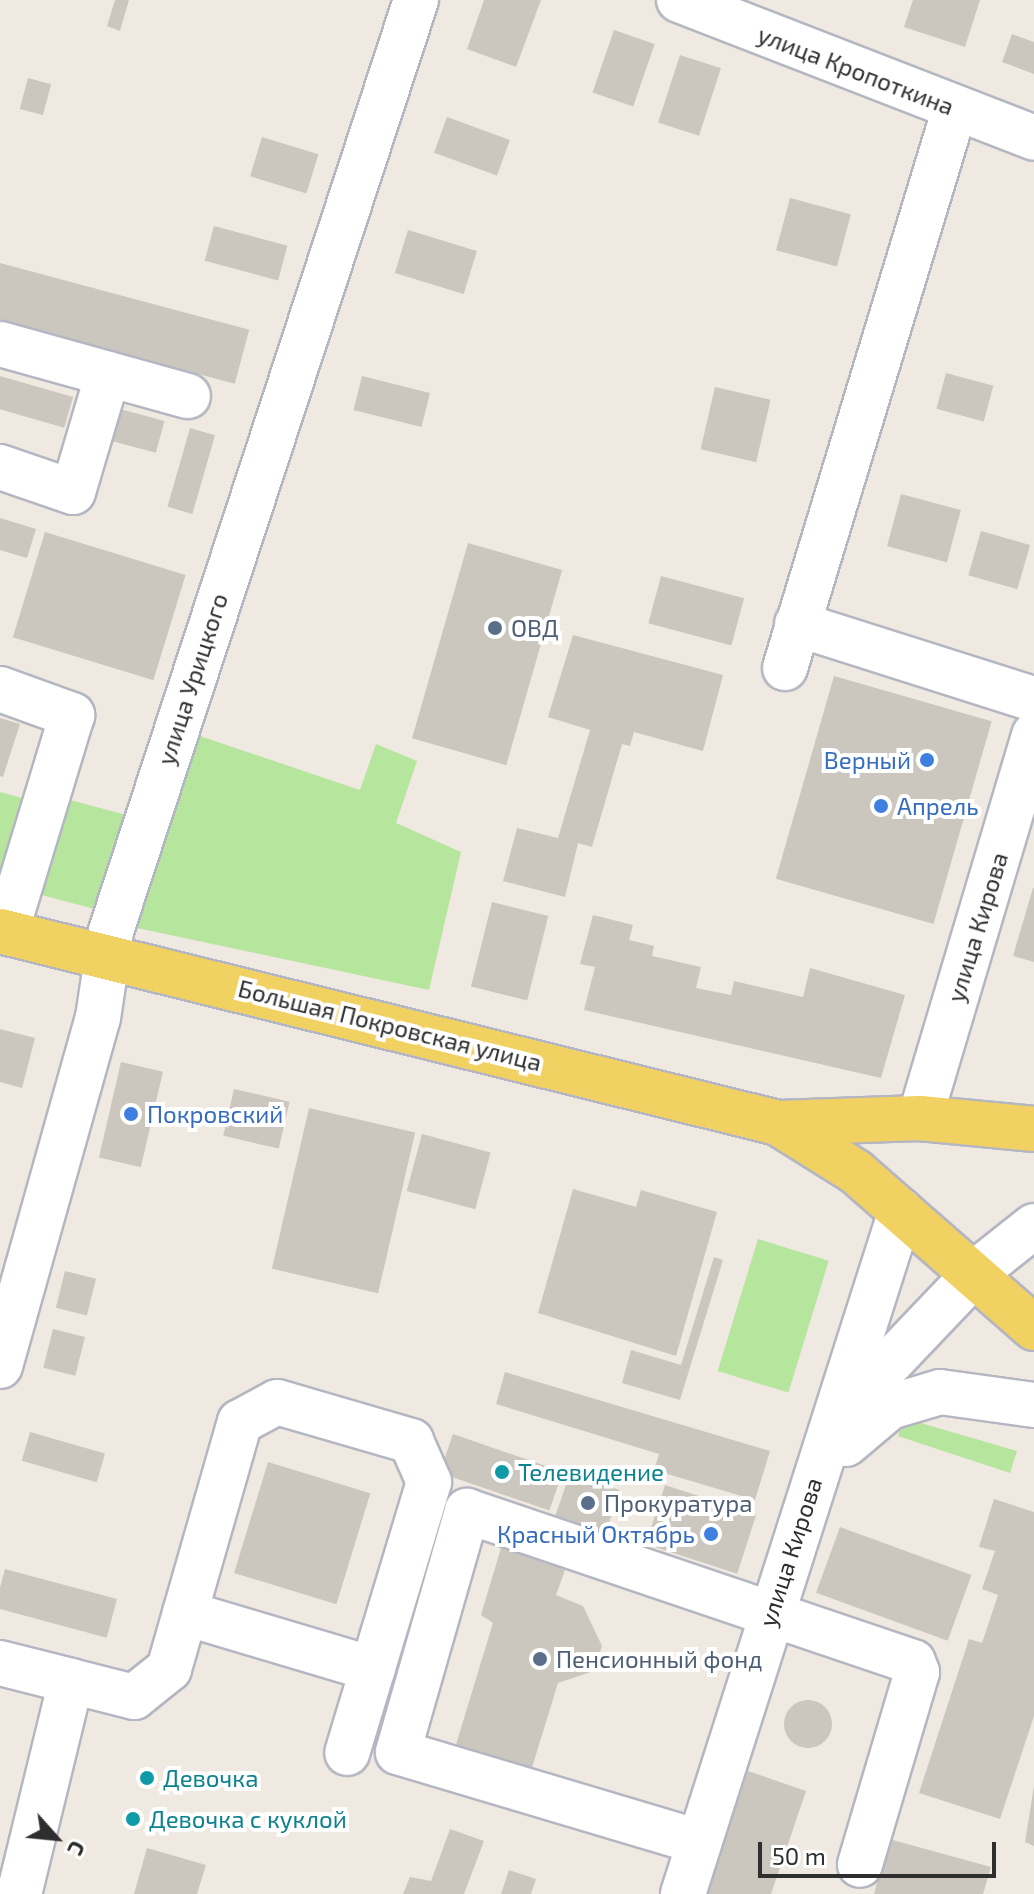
<!DOCTYPE html>
<html>
<head>
<meta charset="utf-8">
<style>
	body { margin:0 }
	#map { position:relative; width:1034px; height:1894px; overflow:hidden; background:#efe9e1; font-family:"Exo 2",sans-serif }
	div>[style] { position:absolute }
	.green>* { inset:0; background:#b6e59e; transform-origin:0 0 }
	.building>* { inset:0; background:#cbc7bf; transform-origin:0 0 }
	.round { border-radius:50% }
	.roads { filter:drop-shadow(2px 0 #b4b7c1) drop-shadow(-2px 0 #b4b7c1) drop-shadow(0 2px #b4b7c1) drop-shadow(0 -2px #b4b7c1) }
	.minor>* { height:44px; margin:-22px; padding:0 22px; transform-origin:22px; border-radius:22px; background:#fff }
	.major>* { height:44px; margin:-22px; padding:0 22px; transform-origin:22px; border-radius:22px; background:#f2d163 }
	.dots>* { width:22px; height:22px; translate:-50% -50%; box-sizing:border-box; border:4px solid #fff; border-radius:50% }
	span { translate:-50% -50%; white-space:nowrap; text-align:center; line-height:1.15; -webkit-text-stroke:8px #fff; paint-order:stroke }
	.street-label { font-size:24px; color:#2e2e2e }
	.service-label { font-size:24px; color:#4e5e75 }
	.left { translate:0 -50%; text-align:left }
	.shop-label { font-size:24px; color:#366cbe }
	.right { translate:-100% -50%; text-align:right }
	.culture-label { font-size:24px; color:#0d838f }
	.north { position:absolute; left:16px; top:1798px; width:80px; height:80px; -webkit-text-stroke:6px #fff; paint-order:stroke; rotate:117deg; font-size:22px; font-weight:700; line-height:32px; text-align:center; color:#2e2e2e }
	.north::after { content:''; display:block; margin:auto; width:28px; height:36px; background:#2e2e2e; clip-path:polygon(50% 0,100% 100%,50% 72%,0 100%) }
	.scale { position:absolute; left:758px; top:1842px; width:238px; height:36px; box-sizing:border-box; border:4px solid #2e2e2e; border-top:0; padding-left:10px; font-size:24px; line-height:28px; white-space:nowrap; color:#2e2e2e; -webkit-text-stroke:6px #fff; paint-order:stroke }
</style>
</head>
<body>
<div id="map">
	<div class="green">
		<i style="clip-path:polygon(194px 734px,360px 790px,376px 744px,417px 761px,396px 823px,461px 852px,429px 990px,137px 928px)"></i>
		<i style="clip-path:polygon(0 792px,22px 798px,0 888px)"></i>
		<i style="left:48px;top:794px;width:87px;height:99px;rotate:15deg"></i>
		<i style="left:758px;top:1239px;width:74px;height:138px;rotate:17deg"></i>
		<i style="clip-path:polygon(914px 1421px,1017px 1451px,1010px 1473px,898px 1436px,902px 1423px)"></i>
	</div>
	<div class="building">
		<i style="clip-path:polygon(115px 0,129px 0,120px 31px,107px 26px)"></i>
		<i style="clip-path:polygon(484px 0,541px 0,516px 67px,467px 49px)"></i>
		<i style="clip-path:polygon(913px 0,980px 0,965px 47px,904px 27px)"></i>
		<i style="left:614px;top:30px;width:43px;height:66px;rotate:19deg"></i>
		<i style="clip-path:polygon(1012px 34px,1034px 42px,1034px 74px,1002px 62px)"></i>
		<i style="left:680px;top:55px;width:43px;height:71px;rotate:18deg"></i>
		<i style="left:28px;top:78px;width:24px;height:32px;rotate:15deg"></i>
		<i style="left:447px;top:117px;width:67px;height:38px;rotate:20deg"></i>
		<i style="left:262px;top:137px;width:59px;height:41px;rotate:17deg"></i>
		<i style="left:790px;top:198px;width:63px;height:54px;rotate:15deg"></i>
		<i style="left:214px;top:226px;width:76px;height:36px;rotate:15deg"></i>
		<i style="left:408px;top:230px;width:72px;height:45px;rotate:17deg"></i>
		<i style="left:0;top:263px;width:258px;height:56px;rotate:15deg"></i>
		<i style="left:946px;top:373px;width:49px;height:37px;rotate:15deg"></i>
		<i style="left:0;top:376px;width:76px;height:32px;rotate:16deg"></i>
		<i style="left:362px;top:376px;width:70px;height:35px;rotate:14deg"></i>
		<i style="left:715px;top:387px;width:57px;height:64px;rotate:13deg"></i>
		<i style="left:120px;top:409px;width:46px;height:33px;rotate:15deg"></i>
		<i style="left:190px;top:428px;width:26px;height:82px;rotate:16deg"></i>
		<i style="left:901px;top:494px;width:62px;height:54px;rotate:15deg"></i>
		<i style="clip-path:polygon(0 518px,36px 529px,27px 558px,0 550px)"></i>
		<i style="left:981px;top:531px;width:51px;height:46px;rotate:16deg"></i>
		<i style="left:45px;top:532px;width:147px;height:110px;rotate:17deg"></i>
		<i style="left:468px;top:543px;width:98px;height:203px;rotate:16deg"></i>
		<i style="left:661px;top:576px;width:86px;height:49px;rotate:15deg"></i>
		<i style="clip-path:polygon(573px 635px,723px 675px,703px 751px,634px 732px,630px 746px,622px 744px,592px 847px,578px 843px,565px 897px,503px 881px,517px 828px,558px 838px,590px 730px,548px 717px)"></i>
		<i style="left:834px;top:676px;width:164px;height:211px;rotate:16deg"></i>
		<i style="clip-path:polygon(0 718px,20px 724px,3px 777px,0 776px)"></i>
		<i style="clip-path:polygon(1033px 888px,1034px 888px,1034px 962px,1013px 956px)"></i>
		<i style="left:492px;top:902px;width:58px;height:87px;rotate:14deg"></i>
		<i style="clip-path:polygon(593px 915px,633px 925px,629px 940px,654px 946px,652px 956px,701px 967px,696px 988px,731px 995px,734px 981px,803px 997px,810px 968px,905px 995px,881px 1078px,584px 1010px,595px 967px,580px 964px)"></i>
		<i style="clip-path:polygon(0 1029px,35px 1038px,22px 1088px,0 1082px)"></i>
		<i style="left:121px;top:1062px;width:43px;height:98px;rotate:13deg"></i>
		<i style="left:234px;top:1089px;width:57px;height:48px;rotate:13deg"></i>
		<i style="left:309px;top:1108px;width:109px;height:165px;rotate:13deg"></i>
		<i style="left:422px;top:1134px;width:71px;height:59px;rotate:15deg"></i>
		<i style="clip-path:polygon(573px 1189px,636px 1207px,641px 1190px,717px 1212px,676px 1356px,538px 1313px)"></i>
		<i style="clip-path:polygon(714px 1257px,723px 1260px,680px 1400px,622px 1383px,631px 1350px,681px 1365px)"></i>
		<i style="left:65px;top:1271px;width:32px;height:38px;rotate:14deg"></i>
		<i style="left:53px;top:1329px;width:33px;height:40px;rotate:14deg"></i>
		<i style="clip-path:polygon(505px 1372px,770px 1451px,755px 1500px,654px 1470px,659px 1454px,496px 1404px)"></i>
		<i style="left:30px;top:1432px;width:78px;height:30px;rotate:16deg"></i>
		<i style="left:453px;top:1434px;width:116px;height:41px;rotate:19deg"></i>
		<i style="left:268px;top:1462px;width:107px;height:116px;rotate:17deg"></i>
		<i style="left:570px;top:1473px;width:53px;height:45px;rotate:19deg"></i>
		<i style="left:665px;top:1485px;width:96px;height:62px;rotate:18deg"></i>
		<i style="clip-path:polygon(994px 1499px,1034px 1512px,1034px 1716px,1000px 1819px,919px 1793px,969px 1639px,982px 1643px,998px 1595px,982px 1589px,995px 1551px,979px 1547px)"></i>
		<i style="left:840px;top:1527px;width:140px;height:70px;rotate:20deg"></i>
		<i style="clip-path:polygon(504px 1538px,569px 1559px,556px 1595px,583px 1606px,602px 1646px,594px 1671px,558px 1683px,530px 1774px,454px 1751px,493px 1623px,481px 1615px)"></i>
		<i style="left:5px;top:1569px;width:116px;height:40px;rotate:15deg"></i>
		<i class="round" style="left:784px;top:1700px;width:48px;height:48px"></i>
		<i style="clip-path:polygon(748px 1771px,806px 1791px,771px 1894px,707px 1894px)"></i>
		<i style="clip-path:polygon(1034px 1786px,1034px 1846px,1025px 1842px)"></i>
		<i style="clip-path:polygon(450px 1829px,484px 1841px,464px 1894px,403px 1894px,410px 1877px,431px 1881px)"></i>
		<i style="clip-path:polygon(889px 1839px,991px 1867px,983px 1894px,874px 1894px)"></i>
		<i style="clip-path:polygon(147px 1848px,206px 1865px,197px 1894px,134px 1894px)"></i>
		<i style="clip-path:polygon(509px 1870px,536px 1879px,531px 1894px,501px 1894px)"></i>
	</div>
	<div class="roads">
		<div class="minor">
			<i style="left:679px;top:0;width:381px;rotate:21.2deg"></i>
			<i style="left:0;top:344px;width:195px;rotate:15.5deg"></i>
			<i style="left:0;top:467px;width:77px;rotate:18.9deg"></i>
			<i style="left:73px;top:492px;width:123px;rotate:-73.5deg"></i>
			<i style="left:797px;top:624px;width:249px;rotate:17.6deg"></i>
			<i style="left:785px;top:668px;width:585px;rotate:-73.11deg"></i>
			<i style="left:0;top:689px;width:77px;rotate:19.9deg"></i>
			<i style="left:72px;top:715px;width:227px;rotate:106.9deg"></i>
			<i style="left:920px;top:1118px;width:400px;rotate:-73.4deg"></i>
			<i style="left:0;top:1366px;width:362px;rotate:-74.3deg"></i>
			<i style="left:98px;top:1018px;width:88px;rotate:-81.5deg"></i>
			<i style="left:111px;top:931px;width:980px;rotate:-71.86deg"></i>
			<i style="left:841px;top:1414px;width:196px;rotate:-46.4deg"></i>
			<i style="left:976px;top:1272px;width:74px;rotate:-38.4deg"></i>
			<i style="left:846px;top:1444px;width:57px;rotate:-40.1deg"></i>
			<i style="left:890px;top:1407px;width:52px;rotate:-16.7deg"></i>
			<i style="left:940px;top:1392px;width:95px;rotate:7.9deg"></i>
			<i style="left:185px;top:1613px;width:196px;rotate:16.6deg"></i>
			<i style="left:0;top:1663px;width:73px;rotate:14.2deg"></i>
			<i style="left:71px;top:1681px;width:219px;rotate:103.7deg"></i>
			<i style="left:71px;top:1681px;width:65px;rotate:14.3deg"></i>
			<i style="left:134px;top:1697px;width:45px;rotate:-38.7deg"></i>
			<i style="left:169px;top:1669px;width:257px;rotate:-74deg"></i>
			<i style="left:240px;top:1422px;width:42px;rotate:-28.4deg"></i>
			<i style="left:277px;top:1402px;width:140px;rotate:16.2deg"></i>
			<i style="left:411px;top:1441px;width:45px;rotate:66.3deg"></i>
			<i style="left:429px;top:1482px;width:283px;rotate:106.8deg"></i>
			<i style="left:699px;top:1842px;width:314px;rotate:-163.4deg"></i>
			<i style="left:398px;top:1752px;width:251px;rotate:-74deg"></i>
			<i style="left:467px;top:1511px;width:471px;rotate:18.7deg"></i>
			<i style="left:913px;top:1662px;width:11px;rotate:68deg"></i>
			<i style="left:917px;top:1672px;width:201px;rotate:106.5deg"></i>
			<i style="left:683px;top:1894px;width:717px;rotate:-72.3deg"></i>
		</div>
		<div class="major">
			<i style="left:0;top:931px;width:801px;rotate:13.86deg"></i>
			<i style="left:778px;top:1123px;width:142px;rotate:-2deg"></i>
			<i style="left:920px;top:1118px;width:115px;rotate:5.5deg"></i>
			<i style="left:778px;top:1123px;width:92px;rotate:32.1deg"></i>
			<i style="left:856px;top:1172px;width:237px;rotate:41.2deg"></i>
		</div>
	</div>
	<div class="dots">
		<i style="left:495px;top:628px;background:#5c6f8a"></i>
		<i style="left:927px;top:760px;background:#3f7fe0"></i>
		<i style="left:881px;top:806px;background:#3f7fe0"></i>
		<i style="left:131px;top:1114px;background:#3f7fe0"></i>
		<i style="left:502px;top:1472px;background:#0f9aa8"></i>
		<i style="left:588px;top:1503px;background:#5c6f8a"></i>
		<i style="left:711px;top:1534px;background:#3f7fe0"></i>
		<i style="left:540px;top:1659px;background:#5c6f8a"></i>
		<i style="left:147px;top:1778px;background:#0f9aa8"></i>
		<i style="left:133px;top:1819px;background:#0f9aa8"></i>
	</div>
	<div class="street-label">
		<span style="left:856px;top:70px;rotate:21deg">улица Кропоткина</span>
		<span style="left:192px;top:679px;rotate:-72deg">улица Урицкого</span>
		<span style="left:977px;top:927px;rotate:-73deg">улица Кирова</span>
		<span style="left:390px;top:1025px;rotate:14deg">Большая Покровская улица</span>
		<span style="left:790px;top:1552px;rotate:-72deg">улица Кирова</span>
	</div>
	<div class="service-label">
		<span class="left" style="left:511px;top:628px">ОВД</span>
		<span class="left" style="left:604px;top:1503px">Прокуратура</span>
		<span class="left" style="left:556px;top:1659px">Пенсионный фонд</span>
	</div>
	<div class="shop-label">
		<span class="right" style="left:911px;top:760px">Верный</span>
		<span class="left" style="left:897px;top:806px">Апрель</span>
		<span class="left" style="left:147px;top:1114px">Покровский</span>
		<span class="right" style="left:695px;top:1534px">Красный Октябрь</span>
	</div>
	<div class="culture-label">
		<span class="left" style="left:518px;top:1472px">Телевидение</span>
		<span class="left" style="left:163px;top:1778px">Девочка</span>
		<span class="left" style="left:149px;top:1819px">Девочка с куклой</span>
	</div>
	<div class="north">С</div>
	<div class="scale">50 m</div>
</div>
</body>
</html>
